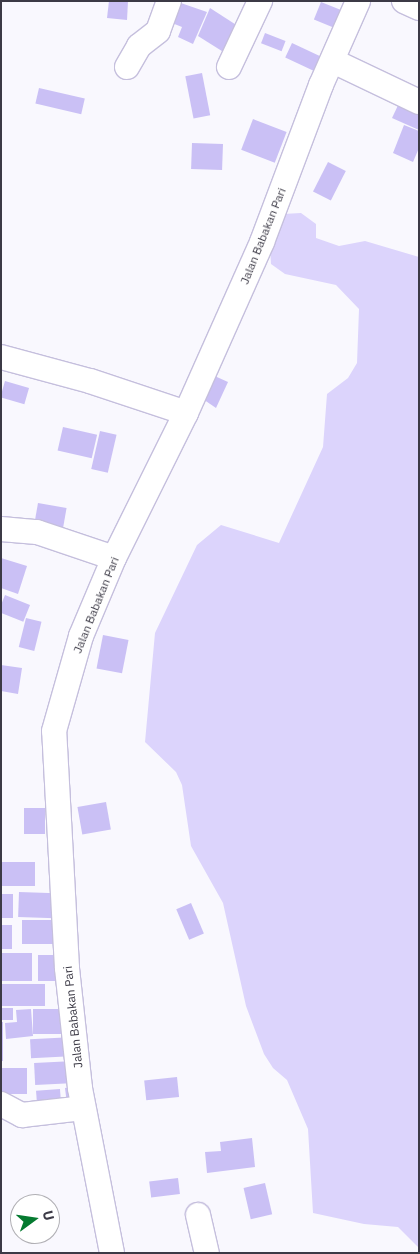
<!DOCTYPE html>
<html>
<head>
<meta charset="utf-8">
<style>
	body { margin:0 }
	#map { position:relative; width:420px; height:1254px; overflow:hidden; background:#f9f8fe; font-family:"IBM Plex Sans",sans-serif }
	div>[style] { position:absolute }
	.green>* { inset:0; background:#dcd4fc }
	.building>* { inset:0; background:#cac0f5; transform-origin:0 0 }
	.roads { filter:drop-shadow(1px 0 #c5bfdd) drop-shadow(-1px 0 #c5bfdd) drop-shadow(0 1px #c5bfdd) drop-shadow(0 -1px #c5bfdd) }
	.minor>* { height:24px; margin:-12px; padding:0 12px; transform-origin:12px; border-radius:12px; background:#fff }
	span { translate:-50% -50%; white-space:nowrap; text-align:center; line-height:1.15; -webkit-text-stroke:4px #fff; paint-order:stroke }
	.street-label { font-size:12px; color:#3c3a46 }
	.frame { position:absolute; inset:0; border:2px solid #3c3a46; pointer-events:none }
	.north { position:absolute; left:10px; top:1194px; width:50px; height:50px; box-sizing:border-box; background:#fff; border:1px solid #b1b0b5; border-radius:50%; rotate:76deg; font-size:14px; font-weight:700; line-height:20px; text-align:center; color:#3c3a46 }
	.north::after { content:''; display:block; margin:auto; width:18px; height:22px; background:#057a30; clip-path:polygon(50% 0,100% 100%,50% 72%,0 100%) }
</style>
</head>
<body>
<div id="map">
	<div class="green">
		<i style="clip-path:polygon(301px 213px,316px 224px,316px 238px,339px 246px,365px 241px,419px 257px,419px 1248px,398px 1227px,364px 1224px,313px 1213px,308px 1129px,287px 1080px,273px 1068px,264px 1054px,246px 1006px,223px 903px,191px 846px,182px 785px,176px 772px,145px 742px,155px 633px,197px 545px,221px 525px,279px 543px,323px 447px,327px 394px,348px 378px,357px 363px,359px 309px,336px 285px,285px 274px,271px 264px,270px 246px,283px 214px)"></i>
	</div>
	<div class="building">
		<i style="clip-path:polygon(109px 1px,128px 1px,127px 20px,107px 18px)"></i>
		<i style="clip-path:polygon(175px 1px,207px 12px,193px 44px,178px 37px,182px 27px,167px 21px)"></i>
		<i style="left:321px;top:2px;width:29px;height:19px;rotate:22deg"></i>
		<i style="clip-path:polygon(210px 8px,241px 28px,225px 53px,198px 36px)"></i>
		<i style="left:265px;top:33px;width:22px;height:11px;rotate:21deg"></i>
		<i style="left:292px;top:43px;width:40px;height:16px;rotate:25deg"></i>
		<i style="left:202px;top:73px;width:43px;height:17px;rotate:79deg"></i>
		<i style="left:39px;top:88px;width:47px;height:16px;rotate:13deg"></i>
		<i style="clip-path:polygon(401px 99px,419px 107px,419px 130px,392px 118px)"></i>
		<i style="left:253px;top:119px;width:36px;height:33px;rotate:21deg"></i>
		<i style="clip-path:polygon(404px 125px,419px 131px,419px 148px,413px 162px,393px 153px)"></i>
		<i style="left:192px;top:143px;width:31px;height:26px;rotate:2deg"></i>
		<i style="left:328px;top:162px;width:20px;height:33px;rotate:27deg"></i>
		<i style="clip-path:polygon(208px 373px,228px 382px,216px 408px,197px 395px)"></i>
		<i style="left:5px;top:381px;width:25px;height:17px;rotate:16deg"></i>
		<i style="left:63px;top:427px;width:35px;height:24px;rotate:13deg"></i>
		<i style="left:100px;top:431px;width:17px;height:39px;rotate:13deg"></i>
		<i style="left:38px;top:503px;width:29px;height:23px;rotate:10deg"></i>
		<i style="clip-path:polygon(1px 558px,27px 566px,18px 594px,1px 588px)"></i>
		<i style="left:5px;top:595px;width:27px;height:18px;rotate:22deg"></i>
		<i style="left:26px;top:618px;width:16px;height:30px;rotate:14deg"></i>
		<i style="left:103px;top:635px;width:26px;height:34px;rotate:11deg"></i>
		<i style="clip-path:polygon(1px 665px,22px 668px,18px 694px,1px 691px)"></i>
		<i style="left:106px;top:802px;width:28px;height:29px;rotate:80deg"></i>
		<i style="left:24px;top:808px;width:21px;height:26px"></i>
		<i style="left:1px;top:862px;width:34px;height:24px"></i>
		<i style="left:19px;top:892px;width:37px;height:25px;rotate:2deg"></i>
		<i style="left:1px;top:894px;width:12px;height:24px"></i>
		<i style="left:191px;top:903px;width:33px;height:16px;rotate:67deg"></i>
		<i style="left:22px;top:920px;width:37px;height:24px"></i>
		<i style="left:1px;top:925px;width:11px;height:24px"></i>
		<i style="left:1px;top:953px;width:31px;height:28px"></i>
		<i style="left:38px;top:955px;width:26px;height:26px"></i>
		<i style="left:45px;top:984px;width:22px;height:44px;rotate:90deg"></i>
		<i style="left:1px;top:1008px;width:12px;height:12px"></i>
		<i style="clip-path:polygon(31px 1009px,33px 1036px,6px 1039px,5px 1023px,17px 1022px,16px 1010px)"></i>
		<i style="left:71px;top:1009px;width:25px;height:38px;rotate:90deg"></i>
		<i style="left:1px;top:1022px;width:2px;height:39px"></i>
		<i style="left:74px;top:1037px;width:19px;height:44px;rotate:87deg"></i>
		<i style="left:74px;top:1061px;width:22px;height:40px;rotate:87deg"></i>
		<i style="left:1px;top:1068px;width:26px;height:26px"></i>
		<i style="left:177px;top:1077px;width:20px;height:33px;rotate:84deg"></i>
		<i style="clip-path:polygon(77px 1086px,67px 1104px,65px 1088px)"></i>
		<i style="left:60px;top:1089px;width:16px;height:24px;rotate:86deg"></i>
		<i style="clip-path:polygon(252px 1138px,255px 1167px,207px 1173px,205px 1152px,221px 1151px,220px 1142px)"></i>
		<i style="left:178px;top:1178px;width:16px;height:29px;rotate:83deg"></i>
		<i style="left:265px;top:1183px;width:32px;height:22px;rotate:77deg"></i>
	</div>
	<div class="roads">
		<div class="minor">
			<i style="left:404px;top:1px;width:17px;rotate:25deg"></i>
			<i style="left:333px;top:61px;width:95px;rotate:25.5deg"></i>
			<i style="left:127px;top:67px;width:24px;rotate:-60deg"></i>
			<i style="left:139px;top:46px;width:24px;rotate:-38deg"></i>
			<i style="left:158px;top:31px;width:32px;rotate:-70deg"></i>
			<i style="left:229px;top:67px;width:73px;rotate:-64.8deg"></i>
			<i style="left:1px;top:357px;width:92px;rotate:15.1deg"></i>
			<i style="left:90px;top:381px;width:101px;rotate:18.4deg"></i>
			<i style="left:1px;top:529px;width:36px;rotate:5deg"></i>
			<i style="left:37px;top:532px;width:81px;rotate:18.7deg"></i>
			<i style="left:1px;top:1104px;width:24px;rotate:28deg"></i>
			<i style="left:22px;top:1115px;width:61px;rotate:-6.5deg"></i>
			<i style="left:198px;top:1215px;width:39px;rotate:77deg"></i>
			<i style="left:112px;top:1253px;width:168px;rotate:-101deg"></i>
			<i style="left:80px;top:1088px;width:121px;rotate:-96.2deg"></i>
			<i style="left:67px;top:968px;width:237px;rotate:-93.1deg"></i>
			<i style="left:54px;top:731px;width:99px;rotate:-74.1deg"></i>
			<i style="left:81px;top:636px;width:85px;rotate:-67.1deg"></i>
			<i style="left:114px;top:558px;width:162px;rotate:-63.6deg"></i>
			<i style="left:186px;top:413px;width:187px;rotate:-66deg"></i>
			<i style="left:262px;top:242px;width:168px;rotate:-69.4deg"></i>
			<i style="left:321px;top:85px;width:92px;rotate:-66.2deg"></i>
		</div>
	</div>
	<div class="street-label">
		<span style="left:263px;top:236px;rotate:-68deg">Jalan Babakan Pari</span>
		<span style="left:96px;top:605px;rotate:-68deg">Jalan Babakan Pari</span>
		<span style="left:73px;top:1017px;rotate:-96deg">Jalan Babakan Pari</span>
	</div>
	<div class="frame"></div>
	<div class="north">U</div>
</div>
</body>
</html>
